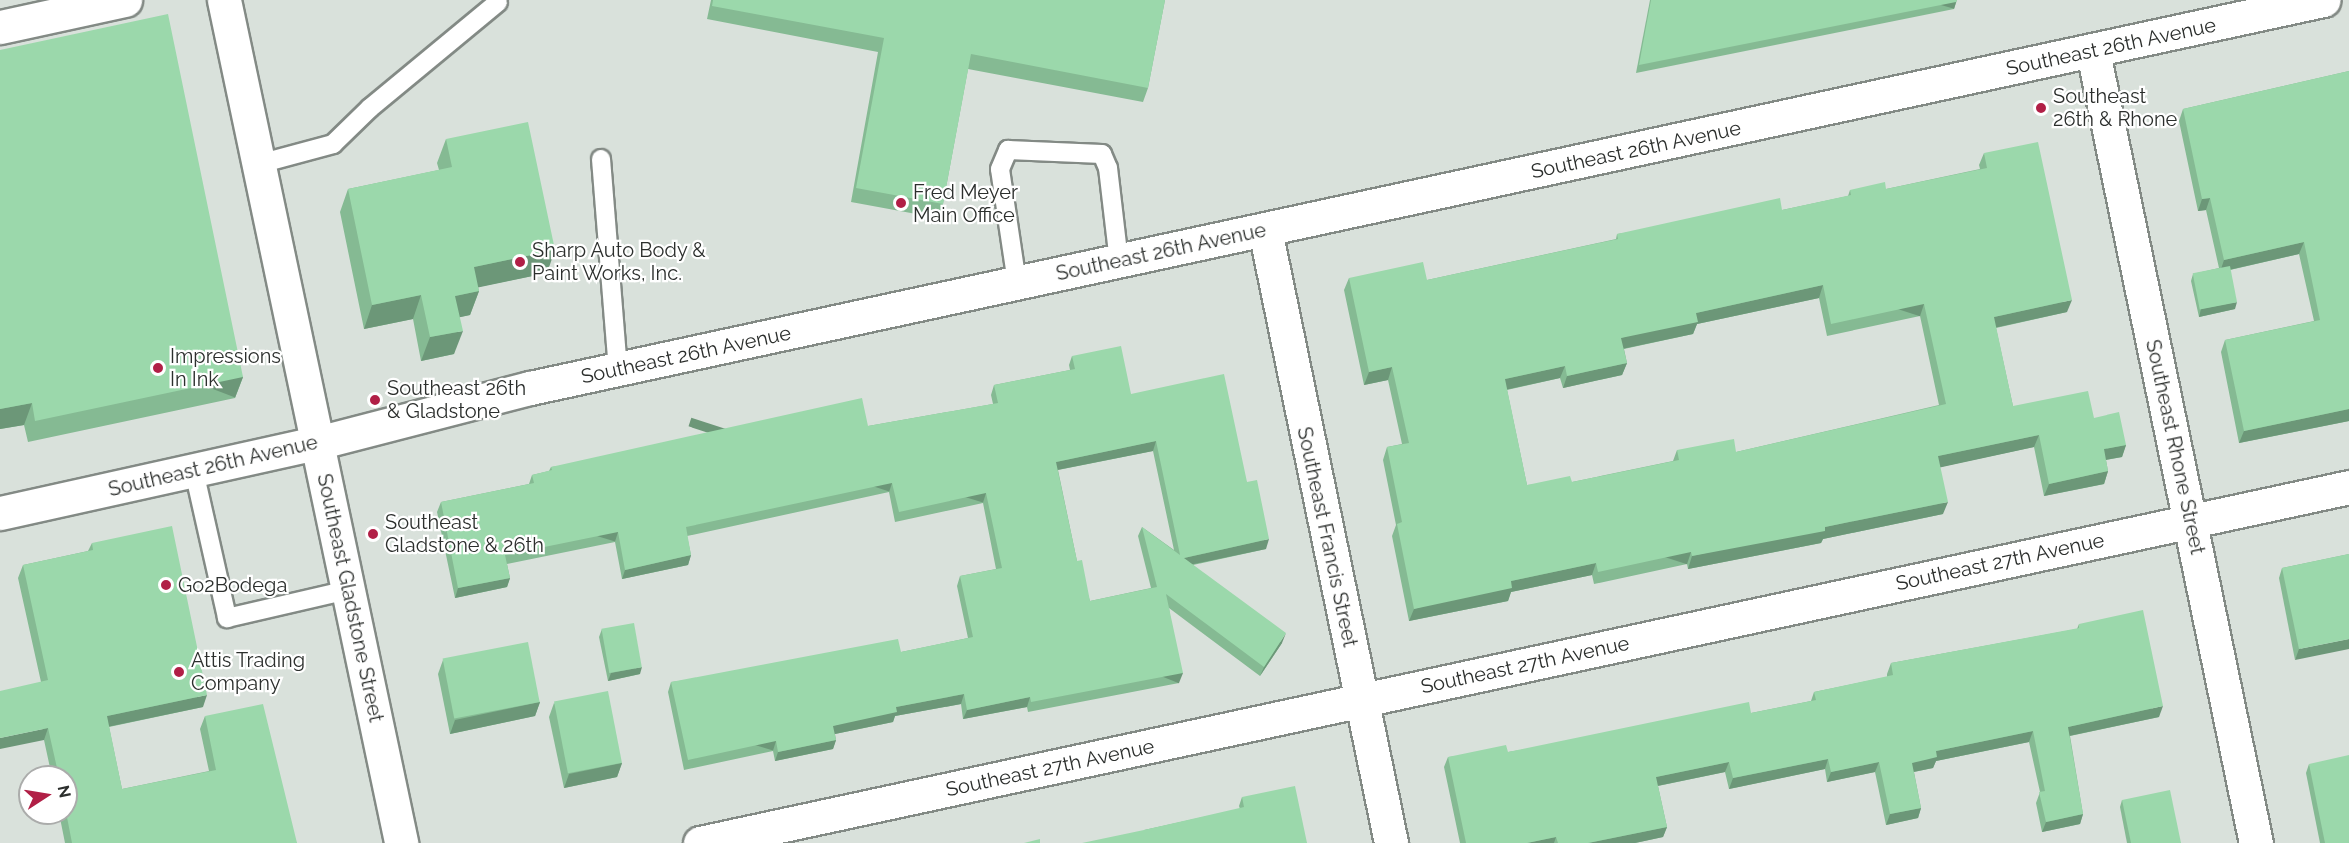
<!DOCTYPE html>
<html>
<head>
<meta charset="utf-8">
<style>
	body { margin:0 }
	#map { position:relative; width:2349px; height:843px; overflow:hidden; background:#d9e1db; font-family:Raleway,sans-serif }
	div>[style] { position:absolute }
	.roads { filter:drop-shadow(2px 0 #838a85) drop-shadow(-2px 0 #838a85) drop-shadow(0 2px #838a85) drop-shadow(0 -2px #838a85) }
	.lane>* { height:18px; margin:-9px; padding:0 9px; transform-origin:9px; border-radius:9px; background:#fff }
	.street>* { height:33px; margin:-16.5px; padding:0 16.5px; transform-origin:16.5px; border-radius:16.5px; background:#fff }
	.secondary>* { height:33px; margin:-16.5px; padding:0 16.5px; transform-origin:16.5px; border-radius:16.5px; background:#fff }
	.wall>* { inset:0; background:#85ba93 }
	.shaded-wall>* { inset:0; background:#6c9778; transform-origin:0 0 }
	.building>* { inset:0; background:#9bd8ab; transform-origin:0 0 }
	.dots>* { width:16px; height:16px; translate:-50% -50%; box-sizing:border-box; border:3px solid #fff; border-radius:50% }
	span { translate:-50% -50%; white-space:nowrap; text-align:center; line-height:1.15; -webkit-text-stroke:4.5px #fff; paint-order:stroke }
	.street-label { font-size:20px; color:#2c2f2d }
	.poi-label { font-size:20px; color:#2c2f2d }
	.left { translate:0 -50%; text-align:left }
	.north { position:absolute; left:18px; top:765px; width:60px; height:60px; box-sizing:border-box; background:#fff; border:2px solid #abacab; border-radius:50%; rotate:78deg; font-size:16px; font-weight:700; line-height:24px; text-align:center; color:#2c2f2d }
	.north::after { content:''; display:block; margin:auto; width:21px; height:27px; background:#b11f46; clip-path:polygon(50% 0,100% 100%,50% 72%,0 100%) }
</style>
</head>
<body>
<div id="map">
	<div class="roads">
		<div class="lane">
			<i style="left:601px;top:159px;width:212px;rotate:85.4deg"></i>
			<i style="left:259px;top:164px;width:77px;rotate:-15.1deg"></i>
			<i style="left:333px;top:144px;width:52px;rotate:-44.2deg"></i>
			<i style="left:370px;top:108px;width:166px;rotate:-39.6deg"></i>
			<i style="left:1017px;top:283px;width:115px;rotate:-98.5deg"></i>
			<i style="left:1000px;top:169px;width:21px;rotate:-67deg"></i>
			<i style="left:1008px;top:150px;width:94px;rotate:2.4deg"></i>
			<i style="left:1102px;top:154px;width:15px;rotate:67deg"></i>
			<i style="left:1108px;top:168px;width:94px;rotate:83.3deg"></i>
			<i style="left:194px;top:471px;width:151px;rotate:77.3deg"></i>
			<i style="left:227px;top:618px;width:124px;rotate:-13deg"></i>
		</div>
		<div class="street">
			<i style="left:224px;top:0;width:453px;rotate:78.1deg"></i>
			<i style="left:0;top:27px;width:128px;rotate:-12.2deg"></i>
			<i style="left:2093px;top:52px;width:808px;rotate:78.36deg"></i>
			<i style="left:1265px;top:230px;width:626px;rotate:78.38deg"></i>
			<i style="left:700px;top:843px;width:1687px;rotate:-12.18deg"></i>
		</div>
		<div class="secondary">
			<i style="left:317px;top:443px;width:409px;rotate:78.1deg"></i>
			<i style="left:0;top:513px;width:325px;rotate:-12.5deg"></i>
			<i style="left:317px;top:443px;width:220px;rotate:-14.5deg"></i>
			<i style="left:530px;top:388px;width:1835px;rotate:-12.21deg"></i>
		</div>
	</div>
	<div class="wall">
		<i style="clip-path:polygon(711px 0,1165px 0,1148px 88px,1143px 102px,968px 69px,943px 204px,938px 218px,851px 202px,878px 52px,707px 19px)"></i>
		<i style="clip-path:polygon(1650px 0,1957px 0,1954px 9px,1636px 73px)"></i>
		<i style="clip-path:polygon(0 50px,243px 377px,235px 398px,28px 442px,24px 425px,0 429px)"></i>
		<i style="clip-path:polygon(2349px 71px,2349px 421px,2239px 443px,2221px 352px,2225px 340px,2314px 321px,2299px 254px,2230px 270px,2235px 309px,2199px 317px,2191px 281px,2193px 274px,2219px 268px,2206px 210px,2198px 211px,2179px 121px,2183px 109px)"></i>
		<i style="clip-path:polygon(446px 139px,547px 273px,478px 287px,479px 291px,470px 315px,460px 317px,454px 354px,421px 361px,413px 319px,364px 329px,340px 212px,348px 189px,439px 170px,437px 163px)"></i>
		<i style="clip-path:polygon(evenodd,1984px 153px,2067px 312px,1996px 328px,2013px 406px,2094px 418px,2126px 445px,2122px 457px,2106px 460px,2108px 471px,2104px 484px,2044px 496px,2034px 447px,1940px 467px,1943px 514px,1823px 539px,1821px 543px,1688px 569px,1687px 564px,1594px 584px,1592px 575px,1511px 592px,1508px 601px,1409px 621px,1392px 536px,1396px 525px,1383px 460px,1387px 447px,1402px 444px,1388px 380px,1364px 385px,1344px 290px,1349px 278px,1427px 280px,1616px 239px,1617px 234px,1782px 210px,1848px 196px,1850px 190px,1886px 189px,1980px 169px,1979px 165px,1984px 153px,1819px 298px,1827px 336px,1920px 316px,1939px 405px,1736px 452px,1677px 450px,1673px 461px,1572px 482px,1527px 485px,1507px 390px,1560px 378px,1563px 388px,1622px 375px,1627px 363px,1624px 349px,1693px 334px,1697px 324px,1819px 298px)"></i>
		<i style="clip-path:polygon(evenodd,1072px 356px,1131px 394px,1247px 482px,1266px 549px,1193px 565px,1282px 643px,1260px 676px,1169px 608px,1179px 683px,1028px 712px,1027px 707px,963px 719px,961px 704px,895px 716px,893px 722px,835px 734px,836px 740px,833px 749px,775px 761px,773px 751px,684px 770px,668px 692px,671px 682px,901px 652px,968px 638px,957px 586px,960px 576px,996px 569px,983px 503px,895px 522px,889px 492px,687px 536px,691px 555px,688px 565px,622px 579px,615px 542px,507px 564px,510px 578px,507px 587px,455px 598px,437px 512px,441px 502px,529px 484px,532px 475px,549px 471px,551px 467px,868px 426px,993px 404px,991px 395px,994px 385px,1070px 370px,1069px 365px,1072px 356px,1153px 451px,1174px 550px,1142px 527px,1138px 536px,1151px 588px,1090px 601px,1077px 561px,1058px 470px,1153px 451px)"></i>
		<i style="clip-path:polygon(92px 543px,203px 707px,109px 727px,122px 789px,209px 771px,200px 729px,205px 716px,297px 843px,65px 843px,59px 813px,66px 813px,66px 777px,52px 777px,44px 740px,41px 682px,18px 578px,23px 565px,88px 551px)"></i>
		<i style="clip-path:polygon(2349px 554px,2295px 660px,2279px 578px,2282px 568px)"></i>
		<i style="clip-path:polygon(2079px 624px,2159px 717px,2070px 736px,2083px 814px,2080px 824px,2042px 832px,2036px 803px,2040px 792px,2029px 742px,1936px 761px,1933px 768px,1914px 772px,1921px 808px,1918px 818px,1886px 825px,1875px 772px,1827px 782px,1825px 769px,1729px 789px,1725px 772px,1658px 786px,1667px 827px,1663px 837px,1635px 843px,1460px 843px,1444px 767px,1448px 757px,1508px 752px,1751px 713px,1811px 701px,1814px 692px,1887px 677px,1887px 674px,1891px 663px,2077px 629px)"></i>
		<i style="clip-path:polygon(602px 629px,640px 674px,608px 681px,599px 637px)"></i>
		<i style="clip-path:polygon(443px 660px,540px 702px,535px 716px,450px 734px,438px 674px)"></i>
		<i style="clip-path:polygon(554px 703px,622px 763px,617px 777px,564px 788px,549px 717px)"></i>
		<i style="clip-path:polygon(2309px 764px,2349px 843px,2320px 843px,2306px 773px)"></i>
		<i style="clip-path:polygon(1242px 797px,1307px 843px,1144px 830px,1240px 809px,1239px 806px)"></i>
		<i style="clip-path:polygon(2122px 800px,2181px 843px,2127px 843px,2120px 807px)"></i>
	</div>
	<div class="shaded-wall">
		<i style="left:1956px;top:2px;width:7px;height:323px;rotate:106deg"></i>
		<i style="clip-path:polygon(2210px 198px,2206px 210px,2198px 211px,2202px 199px)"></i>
		<i style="clip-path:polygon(2304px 242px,2299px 254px,2220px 272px,2224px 260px)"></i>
		<i style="clip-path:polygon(555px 250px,547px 273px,466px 290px,474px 267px)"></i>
		<i style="clip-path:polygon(1823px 285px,1819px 298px,1697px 324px,1693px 334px,1617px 350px,1621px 338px,1696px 313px)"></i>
		<i style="clip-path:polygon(479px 291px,470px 315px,447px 320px,455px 296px)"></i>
		<i style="clip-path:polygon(421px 295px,413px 319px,364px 329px,372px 305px)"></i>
		<i style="clip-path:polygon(2072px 300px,2067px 312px,1989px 329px,1994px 317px)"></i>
		<i style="clip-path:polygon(2237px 302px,2235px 309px,2199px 317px,2201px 309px)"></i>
		<i style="left:1924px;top:304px;width:13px;height:95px;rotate:108deg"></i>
		<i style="clip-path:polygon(463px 331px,454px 354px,421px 361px,430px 337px)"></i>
		<i style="clip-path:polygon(1627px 363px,1622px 375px,1563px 388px,1567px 376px)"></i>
		<i style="clip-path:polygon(1565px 366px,1560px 378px,1500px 391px,1505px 379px)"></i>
		<i style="clip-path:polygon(1392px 367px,1388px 380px,1364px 385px,1369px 372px)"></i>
		<i style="left:243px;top:377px;width:22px;height:213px;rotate:111deg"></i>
		<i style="clip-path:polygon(32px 403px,24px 425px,0 429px,0 409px)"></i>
		<i style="clip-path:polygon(2349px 409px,2349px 421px,2239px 443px,2244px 431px)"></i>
		<i style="clip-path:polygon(2039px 435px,2034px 447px,1933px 469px,1938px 456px)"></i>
		<i style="clip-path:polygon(1156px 441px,1153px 451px,1052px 471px,1056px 462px)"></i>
		<i style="clip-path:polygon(2126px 445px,2122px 457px,2099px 461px,2104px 449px)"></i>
		<i style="clip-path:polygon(2108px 471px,2104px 484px,2044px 496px,2049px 484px)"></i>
		<i style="left:892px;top:483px;width:9px;height:211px;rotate:108deg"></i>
		<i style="left:986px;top:493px;width:10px;height:89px;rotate:107deg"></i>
		<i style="clip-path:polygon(1948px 502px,1943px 514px,1823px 539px,1821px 543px,1688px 569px,1692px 556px,1825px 527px)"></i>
		<i style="left:618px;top:532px;width:10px;height:115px;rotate:107deg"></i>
		<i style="clip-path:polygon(1269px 539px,1266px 549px,1180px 567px,1184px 558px)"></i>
		<i style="left:1691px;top:552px;width:13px;height:95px;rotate:108deg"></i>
		<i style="clip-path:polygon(691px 555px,688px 565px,622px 579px,625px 570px)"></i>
		<i style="clip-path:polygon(1596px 563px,1592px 575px,1511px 592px,1508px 601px,1409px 621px,1414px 609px,1511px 581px)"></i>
		<i style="clip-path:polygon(510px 578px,507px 587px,455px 598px,458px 588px)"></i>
		<i style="clip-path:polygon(1286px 633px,1282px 643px,1260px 676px,1264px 667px)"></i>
		<i style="clip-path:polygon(2349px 639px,2349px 649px,2295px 660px,2299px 649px)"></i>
		<i style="clip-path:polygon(642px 667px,640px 674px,608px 681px,611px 673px)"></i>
		<i style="left:1183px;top:673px;width:11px;height:155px;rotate:112deg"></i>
		<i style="clip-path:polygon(964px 694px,961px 704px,895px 716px,893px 722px,830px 735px,833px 726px,896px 707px)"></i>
		<i style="clip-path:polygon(207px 695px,203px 707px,102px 728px,107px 716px)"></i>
		<i style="clip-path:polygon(1030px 697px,1027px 707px,963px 719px,967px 710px)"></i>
		<i style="clip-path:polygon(540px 702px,535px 716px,450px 734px,455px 720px)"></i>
		<i style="clip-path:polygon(2163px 706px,2159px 717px,2064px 737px,2068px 727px)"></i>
		<i style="clip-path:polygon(48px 728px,44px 740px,0 749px,0 738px)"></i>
		<i style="clip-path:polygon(2033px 731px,2029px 742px,1936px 761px,1933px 768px,1908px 773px,1912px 763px,1936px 751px)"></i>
		<i style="clip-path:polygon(836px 740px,833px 749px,775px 761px,778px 752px)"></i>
		<i style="left:776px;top:741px;width:10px;height:90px;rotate:107deg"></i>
		<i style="clip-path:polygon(1828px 759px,1825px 769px,1729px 789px,1733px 778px)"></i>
		<i style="clip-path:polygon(1729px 762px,1725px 772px,1652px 787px,1656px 777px)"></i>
		<i style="clip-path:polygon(1879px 762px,1875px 772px,1827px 782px,1831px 772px)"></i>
		<i style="clip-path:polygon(622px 763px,617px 777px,564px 788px,569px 774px)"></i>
		<i style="clip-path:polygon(1921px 808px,1918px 818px,1886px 825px,1890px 814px)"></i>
		<i style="clip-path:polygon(2083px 814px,2080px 824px,2042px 832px,2046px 822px)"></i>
		<i style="clip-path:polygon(1667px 827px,1663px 837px,1635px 843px,1588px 843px)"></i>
		<i style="clip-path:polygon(1556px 837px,1554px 843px,1527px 843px)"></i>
	</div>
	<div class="building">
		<i style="clip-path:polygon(713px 0,1165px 0,1148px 88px,971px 54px,943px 204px,856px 188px,884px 38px,712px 6px)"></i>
		<i style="clip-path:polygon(1651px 0,1957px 0,1956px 2px,1639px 65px)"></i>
		<i style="clip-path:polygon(168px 14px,243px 377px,35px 421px,32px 403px,0 409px,0 50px)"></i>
		<i style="clip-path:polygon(2349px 71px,2349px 409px,2244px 431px,2225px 340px,2320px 320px,2304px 242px,2224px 260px,2210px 198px,2202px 199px,2183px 109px)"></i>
		<i style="clip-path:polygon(528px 122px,555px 250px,474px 267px,479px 291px,455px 296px,463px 331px,430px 337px,421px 295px,372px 305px,348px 189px,452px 167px,446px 139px)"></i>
		<i style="clip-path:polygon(evenodd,2038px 142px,2072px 300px,1994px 317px,2013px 406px,2088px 391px,2094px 418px,2119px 412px,2126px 445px,2104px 449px,2108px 471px,2049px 484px,2039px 435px,1938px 456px,1948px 502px,1825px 527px,1825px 531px,1692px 556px,1691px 552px,1598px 572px,1596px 563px,1511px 581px,1512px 588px,1414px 609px,1397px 524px,1402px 522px,1387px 447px,1409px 443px,1392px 367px,1369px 372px,1349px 278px,1423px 262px,1427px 280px,1618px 239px,1617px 234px,1780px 198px,1782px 210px,1851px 195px,1850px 190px,1885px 182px,1886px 189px,1987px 168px,1984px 153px,2038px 142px,1823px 285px,1831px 324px,1924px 304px,1946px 404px,1736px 452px,1734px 439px,1677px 450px,1679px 460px,1572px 482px,1570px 476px,1527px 485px,1505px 379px,1565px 366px,1567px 376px,1627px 363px,1621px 338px,1698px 322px,1696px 313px,1823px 285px)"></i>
		<i style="left:2230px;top:266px;width:37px;height:38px;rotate:79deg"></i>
		<i style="clip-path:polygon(evenodd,1121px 346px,1131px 394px,1224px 374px,1247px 482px,1257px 480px,1269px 539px,1184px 558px,1286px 633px,1264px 667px,1166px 594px,1183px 673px,1031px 702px,1030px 697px,967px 710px,964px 694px,896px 707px,897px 712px,833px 726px,836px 740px,778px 752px,776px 741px,688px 760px,671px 682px,898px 639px,901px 652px,973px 637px,960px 576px,1002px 568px,986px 493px,899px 512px,892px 483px,686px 527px,691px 555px,625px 570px,618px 532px,505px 555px,510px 578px,458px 588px,441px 502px,534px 483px,532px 475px,552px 470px,551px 467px,862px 398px,868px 426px,998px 403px,994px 385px,1075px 369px,1072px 356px,1121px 346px,1156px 441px,1180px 555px,1142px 527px,1157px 587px,1090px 601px,1082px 560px,1077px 561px,1056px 462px,1156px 441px)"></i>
		<i style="clip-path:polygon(172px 526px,207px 695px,107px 716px,122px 789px,216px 770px,205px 716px,263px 704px,297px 843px,72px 843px,66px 812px,66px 777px,59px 777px,48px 728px,0 738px,0 691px,48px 680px,23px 565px,93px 550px,92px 543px)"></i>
		<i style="clip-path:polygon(2349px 554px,2349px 639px,2299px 649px,2282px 568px)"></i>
		<i style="clip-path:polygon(2143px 610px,2163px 706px,2068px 727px,2083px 814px,2046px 822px,2039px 792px,2045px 791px,2033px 731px,1936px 751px,1937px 757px,1912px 763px,1921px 808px,1890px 814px,1879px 762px,1831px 772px,1828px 759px,1733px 778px,1729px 762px,1656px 777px,1667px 827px,1588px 843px,1558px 843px,1556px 837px,1527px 843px,1466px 843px,1448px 757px,1506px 745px,1508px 752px,1749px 702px,1751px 713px,1816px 700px,1814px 692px,1893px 675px,1891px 663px,2079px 628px,2079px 624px)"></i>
		<i style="left:634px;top:623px;width:45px;height:33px;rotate:80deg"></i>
		<i style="left:528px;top:642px;width:61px;height:87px;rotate:79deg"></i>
		<i style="left:608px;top:691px;width:73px;height:55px;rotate:79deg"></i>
		<i style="clip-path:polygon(2349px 755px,2349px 843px,2325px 843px,2309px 764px)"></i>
		<i style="clip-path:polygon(1295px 786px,1307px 843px,1082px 843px,1144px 830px,1244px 807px,1242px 797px)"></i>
		<i style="clip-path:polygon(2170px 790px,2181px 843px,2131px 843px,2122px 800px)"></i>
		<i style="clip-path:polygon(1040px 839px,1040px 843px,1024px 843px)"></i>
	</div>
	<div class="dots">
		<i style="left:2041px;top:108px;background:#b11f46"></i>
		<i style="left:901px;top:203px;background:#b11f46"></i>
		<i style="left:520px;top:262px;background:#b11f46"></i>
		<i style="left:158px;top:368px;background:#b11f46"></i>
		<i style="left:375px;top:400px;background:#b11f46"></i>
		<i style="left:373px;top:534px;background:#b11f46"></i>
		<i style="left:166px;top:585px;background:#b11f46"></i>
		<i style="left:179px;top:672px;background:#b11f46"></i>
	</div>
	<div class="street-label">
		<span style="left:2111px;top:47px;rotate:-12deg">Southeast 26th Avenue</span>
		<span style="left:1636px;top:150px;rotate:-12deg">Southeast 26th Avenue</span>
		<span style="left:1161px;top:252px;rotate:-12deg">Southeast 26th Avenue</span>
		<span style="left:686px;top:355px;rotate:-12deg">Southeast 26th Avenue</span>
		<span style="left:2175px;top:447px;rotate:78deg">Southeast Rhone Street</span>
		<span style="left:213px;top:466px;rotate:-13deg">Southeast 26th Avenue</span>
		<span style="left:1327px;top:537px;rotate:78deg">Southeast Francis Street</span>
		<span style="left:2000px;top:562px;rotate:-12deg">Southeast 27th Avenue</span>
		<span style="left:350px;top:598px;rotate:78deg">Southeast Gladstone Street</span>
		<span style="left:1525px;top:665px;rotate:-12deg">Southeast 27th Avenue</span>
		<span style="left:1050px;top:768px;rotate:-12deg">Southeast 27th Avenue</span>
	</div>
	<div class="poi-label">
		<span class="left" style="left:2053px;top:108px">Southeast<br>26th &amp; Rhone</span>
		<span class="left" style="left:913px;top:204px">Fred Meyer<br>Main Office</span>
		<span class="left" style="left:532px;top:262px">Sharp Auto Body &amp;<br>Paint Works, Inc.</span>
		<span class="left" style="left:170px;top:368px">Impressions<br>In Ink</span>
		<span class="left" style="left:387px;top:400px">Southeast 26th<br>&amp; Gladstone</span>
		<span class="left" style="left:385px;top:534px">Southeast<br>Gladstone &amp; 26th</span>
		<span class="left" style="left:178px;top:585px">Go2Bodega</span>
		<span class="left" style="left:191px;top:672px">Attis Trading<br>Company</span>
	</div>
	<div class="north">N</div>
</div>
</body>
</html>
